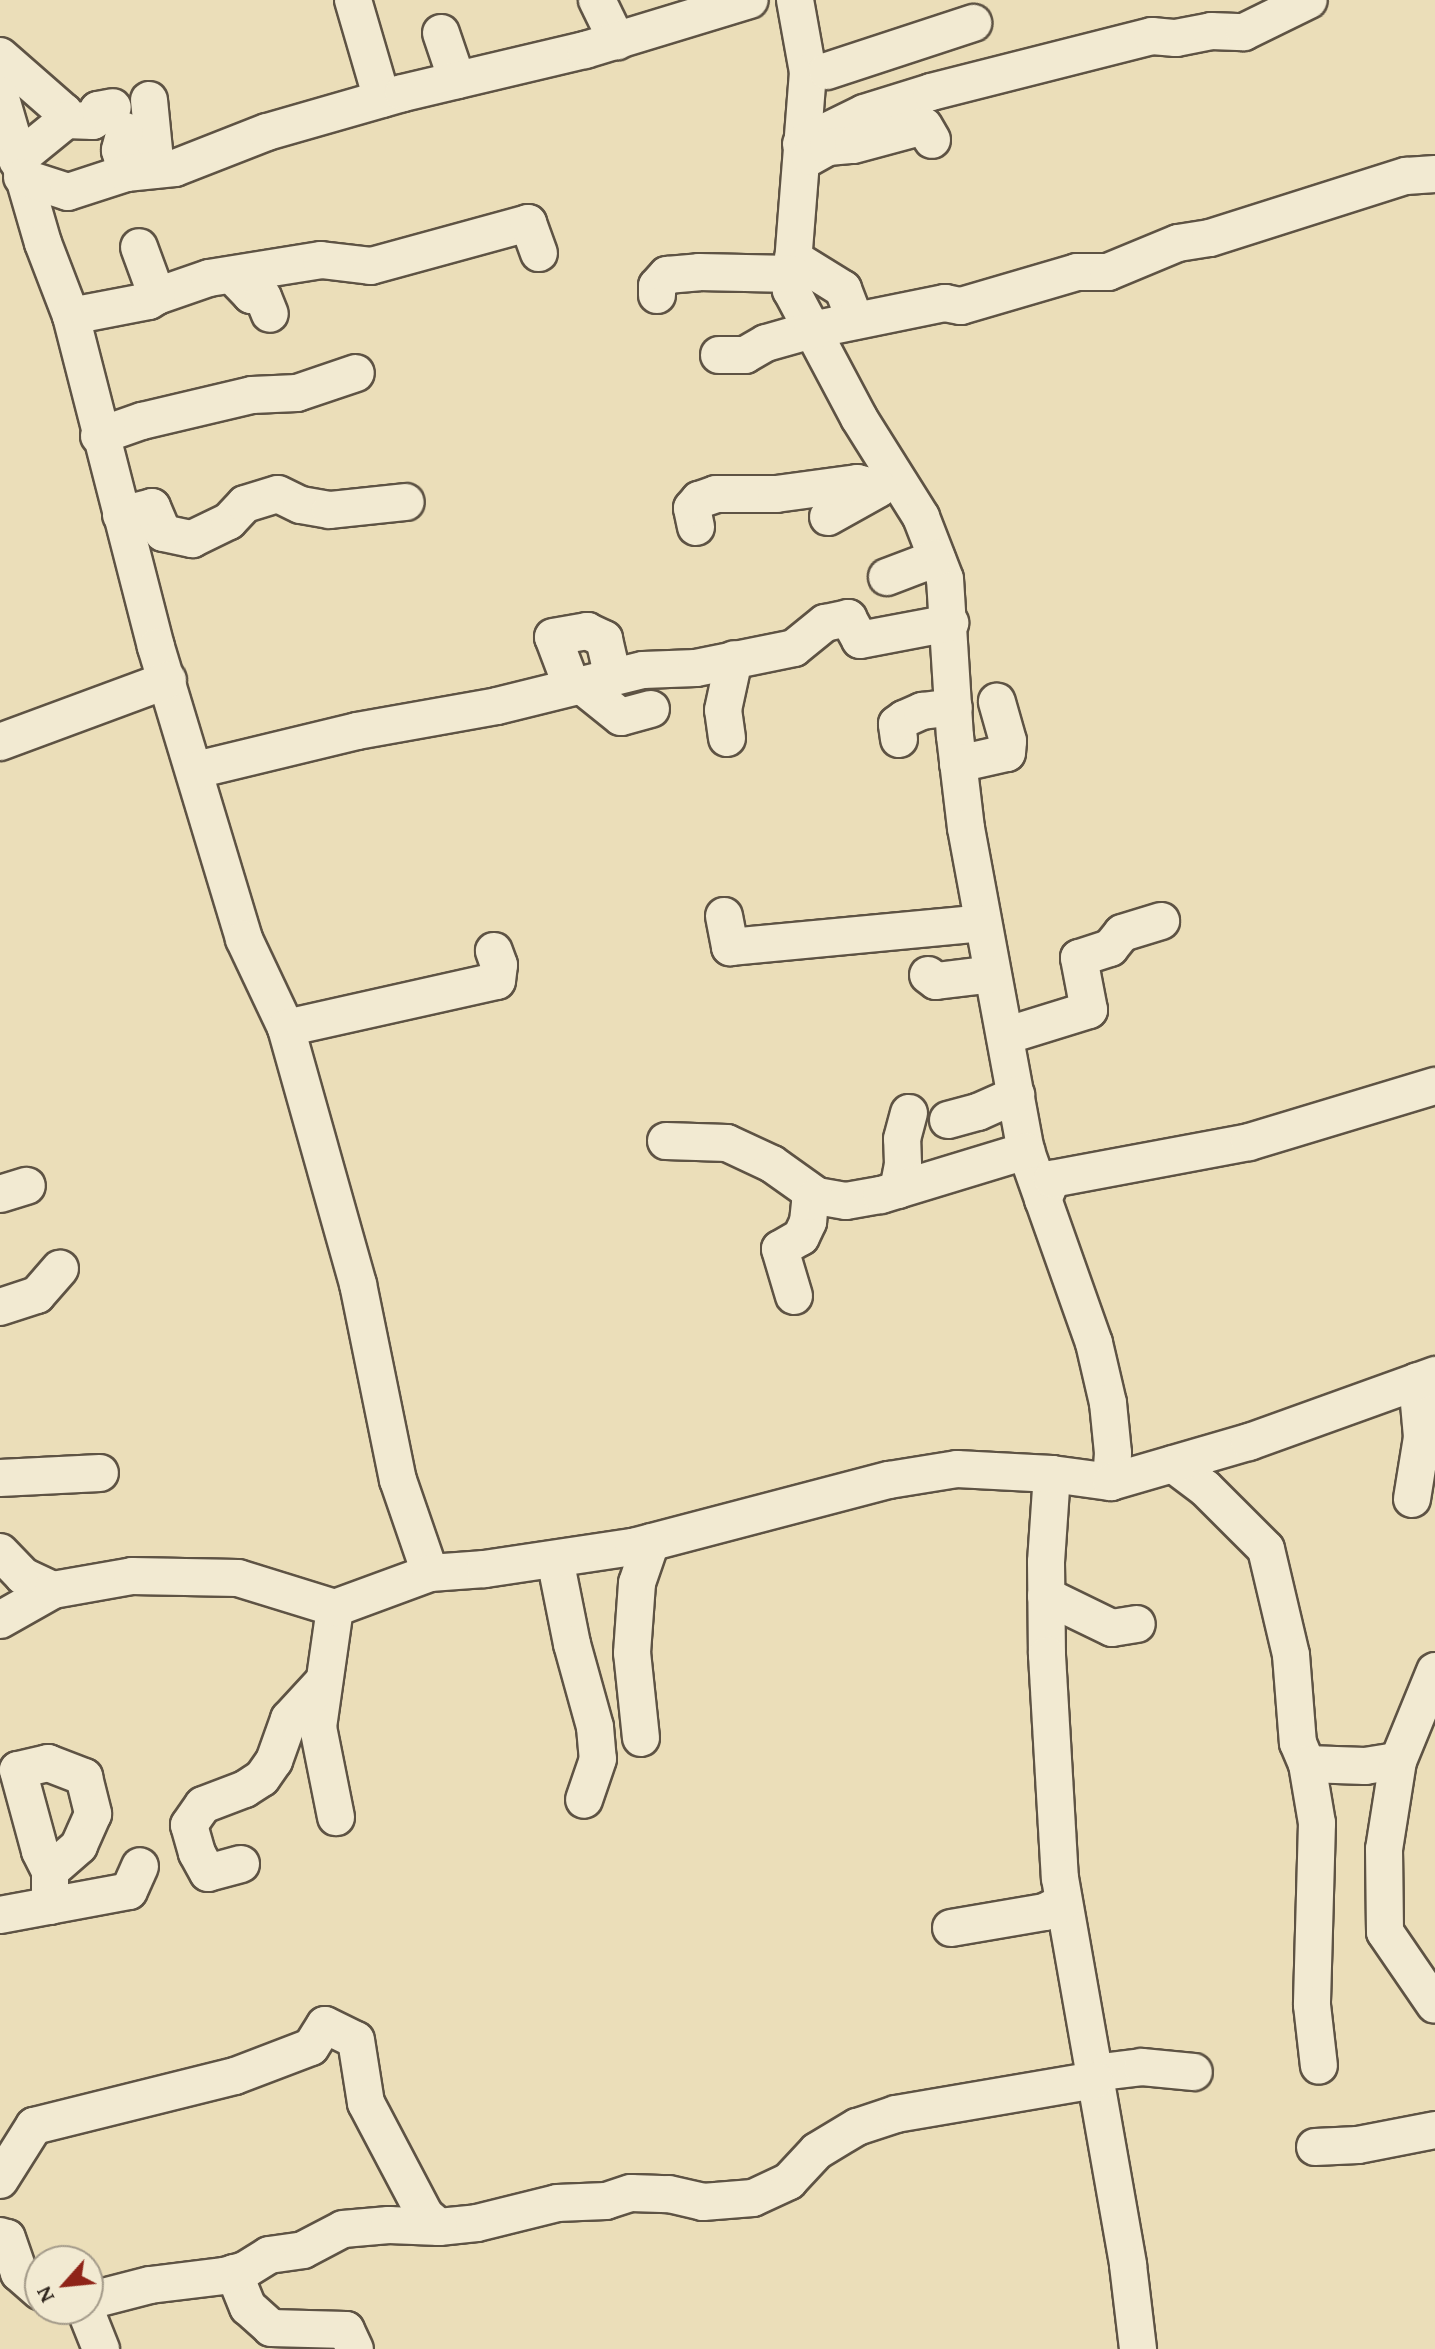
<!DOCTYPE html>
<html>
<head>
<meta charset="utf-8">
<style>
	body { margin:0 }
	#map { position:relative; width:1435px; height:2349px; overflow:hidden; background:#ebdeb9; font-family:"Gentium Book Plus",serif }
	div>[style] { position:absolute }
	.roads { filter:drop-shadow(2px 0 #5e5344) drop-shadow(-2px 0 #5e5344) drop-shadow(0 2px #5e5344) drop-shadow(0 -2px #5e5344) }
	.minor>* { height:36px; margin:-18px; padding:0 18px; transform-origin:18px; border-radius:18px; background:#f2ead2 }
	span { translate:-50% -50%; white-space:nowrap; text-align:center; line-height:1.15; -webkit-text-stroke:6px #f2ead2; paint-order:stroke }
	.north { position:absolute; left:24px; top:2245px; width:80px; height:80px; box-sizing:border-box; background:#f2ead2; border:2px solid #a49b8a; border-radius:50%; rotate:243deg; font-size:22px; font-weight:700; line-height:32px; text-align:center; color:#2f251d }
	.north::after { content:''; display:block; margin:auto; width:28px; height:36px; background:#8f2418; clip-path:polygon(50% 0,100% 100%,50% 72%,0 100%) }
</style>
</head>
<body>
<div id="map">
	<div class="roads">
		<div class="minor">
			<i style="left:353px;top:0;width:103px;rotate:73.7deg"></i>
			<i style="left:597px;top:0;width:46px;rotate:64deg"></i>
			<i style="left:795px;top:0;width:73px;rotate:79.8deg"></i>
			<i style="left:808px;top:72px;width:219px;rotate:94.5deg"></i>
			<i style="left:791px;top:290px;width:145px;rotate:62deg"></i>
			<i style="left:859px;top:418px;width:117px;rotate:57.9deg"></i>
			<i style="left:921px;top:517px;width:66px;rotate:68.8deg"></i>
			<i style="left:945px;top:579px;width:157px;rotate:86.4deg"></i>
			<i style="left:955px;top:736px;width:93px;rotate:83.2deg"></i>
			<i style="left:966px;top:828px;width:329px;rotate:79.5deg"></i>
			<i style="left:1026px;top:1151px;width:204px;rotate:70.5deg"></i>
			<i style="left:1094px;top:1343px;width:62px;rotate:76.9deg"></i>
			<i style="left:1108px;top:1403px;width:50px;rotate:84.3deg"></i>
			<i style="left:1113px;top:1453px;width:29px;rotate:94deg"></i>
			<i style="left:441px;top:33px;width:50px;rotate:71.2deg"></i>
			<i style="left:0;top:56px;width:85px;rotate:41.2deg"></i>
			<i style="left:64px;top:112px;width:8px;rotate:76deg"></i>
			<i style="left:66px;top:120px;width:27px;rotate:2deg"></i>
			<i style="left:93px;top:121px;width:12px;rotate:-66deg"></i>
			<i style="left:98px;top:110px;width:15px;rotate:-11deg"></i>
			<i style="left:827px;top:71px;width:154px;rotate:-18.2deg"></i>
			<i style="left:0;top:95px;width:154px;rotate:73.8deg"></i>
			<i style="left:43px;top:243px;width:78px;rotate:69deg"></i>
			<i style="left:71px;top:316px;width:342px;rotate:75.6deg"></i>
			<i style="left:156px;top:647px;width:305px;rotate:73.2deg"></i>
			<i style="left:244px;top:939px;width:98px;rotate:64.7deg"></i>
			<i style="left:286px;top:1028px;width:266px;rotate:74.3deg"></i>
			<i style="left:358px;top:1284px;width:200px;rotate:78.5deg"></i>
			<i style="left:398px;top:1480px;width:98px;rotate:71deg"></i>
			<i style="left:149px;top:100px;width:70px;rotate:84.3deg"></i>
			<i style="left:125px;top:131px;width:20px;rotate:105deg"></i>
			<i style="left:120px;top:150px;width:24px;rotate:75deg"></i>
			<i style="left:801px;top:144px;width:70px;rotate:-26.2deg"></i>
			<i style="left:864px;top:113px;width:70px;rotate:-17.4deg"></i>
			<i style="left:931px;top:92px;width:228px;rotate:-14.2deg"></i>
			<i style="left:1152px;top:36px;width:24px;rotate:5deg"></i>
			<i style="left:1176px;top:38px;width:36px;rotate:-11deg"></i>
			<i style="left:1211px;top:31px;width:33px;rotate:2deg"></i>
			<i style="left:1244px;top:32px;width:72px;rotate:-26.2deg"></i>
			<i style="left:810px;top:157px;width:21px;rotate:-29deg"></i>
			<i style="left:828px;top:147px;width:25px;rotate:-5deg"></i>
			<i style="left:853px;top:145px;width:73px;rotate:-15deg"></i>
			<i style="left:924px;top:126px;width:16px;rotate:60deg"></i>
			<i style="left:17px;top:160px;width:63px;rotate:-39.2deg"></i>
			<i style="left:22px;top:177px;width:48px;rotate:18.1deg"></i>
			<i style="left:68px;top:192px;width:61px;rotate:-18.1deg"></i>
			<i style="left:126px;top:173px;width:49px;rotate:-5.8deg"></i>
			<i style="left:175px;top:168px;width:99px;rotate:-21.4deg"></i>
			<i style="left:267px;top:132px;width:141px;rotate:-16deg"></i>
			<i style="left:403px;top:93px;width:187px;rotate:-13.3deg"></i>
			<i style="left:585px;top:50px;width:172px;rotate:-16.9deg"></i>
			<i style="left:793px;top:258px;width:59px;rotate:31.8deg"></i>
			<i style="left:843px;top:289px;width:34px;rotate:69deg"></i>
			<i style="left:232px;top:275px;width:28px;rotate:46deg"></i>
			<i style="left:251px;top:295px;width:12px;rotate:9deg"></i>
			<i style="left:263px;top:297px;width:18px;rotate:68deg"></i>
			<i style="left:657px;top:295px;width:9px;rotate:-90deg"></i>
			<i style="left:657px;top:286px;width:15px;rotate:-48deg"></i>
			<i style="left:667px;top:275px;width:32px;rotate:-5deg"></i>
			<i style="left:699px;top:272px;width:93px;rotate:1.2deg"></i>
			<i style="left:157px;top:296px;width:55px;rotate:-19.1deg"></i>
			<i style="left:209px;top:278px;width:113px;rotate:-9.1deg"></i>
			<i style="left:321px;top:260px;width:50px;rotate:6.8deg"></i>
			<i style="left:371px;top:266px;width:163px;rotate:-15.3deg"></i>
			<i style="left:528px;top:223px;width:32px;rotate:70deg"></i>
			<i style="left:71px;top:316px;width:79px;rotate:-10.9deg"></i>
			<i style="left:149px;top:301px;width:9px;rotate:-32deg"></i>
			<i style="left:157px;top:296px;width:52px;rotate:-110.2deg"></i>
			<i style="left:719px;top:355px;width:26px"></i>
			<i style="left:745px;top:355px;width:24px;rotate:-30deg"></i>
			<i style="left:766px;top:343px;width:48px;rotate:-15.8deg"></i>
			<i style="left:812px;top:330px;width:136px;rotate:-11.5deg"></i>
			<i style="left:945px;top:303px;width:16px;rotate:11deg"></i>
			<i style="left:961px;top:306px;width:121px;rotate:-16.3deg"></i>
			<i style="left:1077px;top:272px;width:31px"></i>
			<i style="left:1108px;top:272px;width:76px;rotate:-22.5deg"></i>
			<i style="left:1178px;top:243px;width:32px;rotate:-9deg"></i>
			<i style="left:1210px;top:238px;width:206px;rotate:-17.6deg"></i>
			<i style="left:1406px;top:176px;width:29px;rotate:-4deg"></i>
			<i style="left:99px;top:436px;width:46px;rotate:-19.2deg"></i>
			<i style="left:142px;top:421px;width:113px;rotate:-13.3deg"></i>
			<i style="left:252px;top:395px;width:45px;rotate:-2.5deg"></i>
			<i style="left:297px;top:393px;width:62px;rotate:-18.7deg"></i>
			<i style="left:121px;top:515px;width:32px;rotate:-14deg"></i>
			<i style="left:152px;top:507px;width:28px;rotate:67deg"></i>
			<i style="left:163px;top:533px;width:30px;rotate:12deg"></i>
			<i style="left:192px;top:539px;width:41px;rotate:-25.9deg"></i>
			<i style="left:229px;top:521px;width:23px;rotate:-47deg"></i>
			<i style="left:245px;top:504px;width:34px;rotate:-17deg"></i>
			<i style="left:278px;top:494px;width:25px;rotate:26deg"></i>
			<i style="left:301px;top:505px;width:29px;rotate:10deg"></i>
			<i style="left:330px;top:510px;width:76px;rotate:-6deg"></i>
			<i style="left:828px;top:517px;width:57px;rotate:-29.2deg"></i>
			<i style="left:696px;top:527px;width:19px;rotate:-102deg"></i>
			<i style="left:692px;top:508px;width:11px;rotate:-49deg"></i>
			<i style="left:699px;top:500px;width:18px;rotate:-19deg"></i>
			<i style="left:716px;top:494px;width:60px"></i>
			<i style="left:776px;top:494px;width:82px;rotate:-7.7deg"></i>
			<i style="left:857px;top:483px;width:23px;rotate:13deg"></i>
			<i style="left:887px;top:577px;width:53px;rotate:-20.8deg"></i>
			<i style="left:581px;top:685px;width:51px;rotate:38.7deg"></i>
			<i style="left:621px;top:717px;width:31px;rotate:-15deg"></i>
			<i style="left:572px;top:687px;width:53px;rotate:-110.8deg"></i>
			<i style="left:553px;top:637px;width:35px;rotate:-10deg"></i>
			<i style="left:587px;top:631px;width:19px;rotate:25deg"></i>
			<i style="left:604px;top:639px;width:39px;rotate:77deg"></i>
			<i style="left:727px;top:738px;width:28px;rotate:-98deg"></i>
			<i style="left:723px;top:710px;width:52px;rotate:-77.8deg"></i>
			<i style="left:899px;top:739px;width:15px;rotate:-98deg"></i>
			<i style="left:897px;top:724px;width:9px;rotate:-36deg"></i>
			<i style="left:904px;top:719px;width:20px;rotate:-24deg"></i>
			<i style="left:922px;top:711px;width:32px;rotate:-7deg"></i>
			<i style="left:0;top:742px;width:179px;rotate:-20.3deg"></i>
			<i style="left:958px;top:764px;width:50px;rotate:-12.7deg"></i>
			<i style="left:1007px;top:753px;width:12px;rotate:-85deg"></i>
			<i style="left:1008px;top:741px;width:41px;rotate:-105.8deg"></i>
			<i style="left:196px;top:770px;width:166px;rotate:-13.6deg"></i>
			<i style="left:357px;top:731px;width:142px;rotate:-10.1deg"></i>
			<i style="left:497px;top:706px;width:150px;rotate:-13.9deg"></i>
			<i style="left:643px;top:670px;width:53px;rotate:-2.2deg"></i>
			<i style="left:696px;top:668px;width:100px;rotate:-11.5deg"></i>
			<i style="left:794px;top:648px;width:40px;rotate:-39deg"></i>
			<i style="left:825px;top:623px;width:24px;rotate:-12deg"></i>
			<i style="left:848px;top:618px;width:25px;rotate:61deg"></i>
			<i style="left:860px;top:640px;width:92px;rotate:-10.7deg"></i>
			<i style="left:724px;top:916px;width:32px;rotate:79deg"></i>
			<i style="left:730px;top:947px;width:254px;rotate:-5.4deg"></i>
			<i style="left:928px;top:975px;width:10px;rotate:37deg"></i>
			<i style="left:936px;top:981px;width:57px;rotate:-7deg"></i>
			<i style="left:286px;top:1028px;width:216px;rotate:-12.6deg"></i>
			<i style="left:497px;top:981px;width:16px;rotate:-83deg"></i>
			<i style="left:499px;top:965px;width:15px;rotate:-110deg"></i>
			<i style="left:1005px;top:1036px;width:88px;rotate:-17.2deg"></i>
			<i style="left:1089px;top:1010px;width:53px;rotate:-100.9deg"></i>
			<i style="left:1079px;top:958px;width:33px;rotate:-18deg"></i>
			<i style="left:1110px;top:948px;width:19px;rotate:-51deg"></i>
			<i style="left:1122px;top:933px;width:41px;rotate:-17.1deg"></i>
			<i style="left:948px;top:1120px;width:31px;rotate:-15deg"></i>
			<i style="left:978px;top:1112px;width:42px;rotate:-24.1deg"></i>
			<i style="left:666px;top:1141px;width:61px;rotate:1.9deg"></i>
			<i style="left:727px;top:1143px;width:50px;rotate:25deg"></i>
			<i style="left:772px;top:1164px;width:55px;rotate:35.4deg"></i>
			<i style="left:898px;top:1190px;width:26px;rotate:-79deg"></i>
			<i style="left:903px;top:1164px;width:25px;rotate:-92deg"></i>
			<i style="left:902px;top:1139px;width:27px;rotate:-75deg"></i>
			<i style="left:0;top:1194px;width:28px;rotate:-17deg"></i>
			<i style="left:1043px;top:1200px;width:23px;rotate:-67deg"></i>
			<i style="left:1052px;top:1179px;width:200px;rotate:-10.6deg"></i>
			<i style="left:1249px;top:1142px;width:194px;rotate:-16.8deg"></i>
			<i style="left:794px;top:1296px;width:49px;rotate:-106.6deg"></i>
			<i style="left:780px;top:1249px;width:24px;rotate:-30deg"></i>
			<i style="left:801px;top:1237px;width:17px;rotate:-65deg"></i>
			<i style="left:808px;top:1222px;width:20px;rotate:-84deg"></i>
			<i style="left:810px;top:1202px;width:9px;rotate:-41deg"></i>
			<i style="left:817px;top:1196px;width:29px;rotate:10deg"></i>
			<i style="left:846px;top:1201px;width:36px;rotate:-10deg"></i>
			<i style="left:881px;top:1195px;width:152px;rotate:-16.9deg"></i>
			<i style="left:0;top:1307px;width:39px;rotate:-18deg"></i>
			<i style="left:37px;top:1295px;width:35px;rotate:-49deg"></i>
			<i style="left:1173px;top:1464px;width:40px;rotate:37deg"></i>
			<i style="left:1205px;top:1488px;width:86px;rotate:45deg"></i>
			<i style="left:1266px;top:1549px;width:109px;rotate:76.7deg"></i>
			<i style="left:1291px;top:1655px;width:88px;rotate:85.5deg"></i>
			<i style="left:1298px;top:1743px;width:23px;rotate:67deg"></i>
			<i style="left:1307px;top:1764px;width:58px;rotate:2deg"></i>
			<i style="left:1365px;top:1766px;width:33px;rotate:-9deg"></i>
			<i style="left:1052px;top:1474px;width:88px;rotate:93.9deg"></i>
			<i style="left:1046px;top:1562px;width:93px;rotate:89.4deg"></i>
			<i style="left:1047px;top:1655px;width:223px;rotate:86.7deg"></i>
			<i style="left:1060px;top:1878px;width:393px;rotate:80deg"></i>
			<i style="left:1128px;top:2265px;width:85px;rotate:83.2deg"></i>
			<i style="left:0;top:1478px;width:100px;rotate:-2.9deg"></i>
			<i style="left:1412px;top:1499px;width:63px;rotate:-80.8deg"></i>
			<i style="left:1422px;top:1437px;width:56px;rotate:-95.1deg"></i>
			<i style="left:0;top:1552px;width:33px;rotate:46deg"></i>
			<i style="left:23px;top:1576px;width:33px;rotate:25deg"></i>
			<i style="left:555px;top:1559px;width:87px;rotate:78.7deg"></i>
			<i style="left:572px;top:1644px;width:86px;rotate:74.5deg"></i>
			<i style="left:595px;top:1727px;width:32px;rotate:85deg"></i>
			<i style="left:598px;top:1759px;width:43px;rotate:108.9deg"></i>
			<i style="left:1046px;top:1596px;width:73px;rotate:25.9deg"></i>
			<i style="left:1112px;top:1628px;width:25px;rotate:-9deg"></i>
			<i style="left:335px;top:1608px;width:120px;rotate:98.1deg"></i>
			<i style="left:318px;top:1727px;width:92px;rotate:78.7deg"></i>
			<i style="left:0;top:1620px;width:61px;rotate:-29.5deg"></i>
			<i style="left:53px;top:1590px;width:80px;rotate:-10deg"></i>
			<i style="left:132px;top:1576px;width:106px;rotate:1.1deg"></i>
			<i style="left:238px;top:1578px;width:102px;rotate:17.2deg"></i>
			<i style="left:335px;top:1608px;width:101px;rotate:-20.2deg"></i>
			<i style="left:430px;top:1573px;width:55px;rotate:-4.2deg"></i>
			<i style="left:485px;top:1569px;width:150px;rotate:-8.5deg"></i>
			<i style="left:633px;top:1547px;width:265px;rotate:-14.7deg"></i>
			<i style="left:889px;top:1480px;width:69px;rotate:-9.2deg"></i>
			<i style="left:957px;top:1469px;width:95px;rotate:3deg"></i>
			<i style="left:1052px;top:1474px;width:60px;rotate:7.7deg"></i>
			<i style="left:1111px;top:1482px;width:144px;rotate:-16.2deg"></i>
			<i style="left:1249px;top:1442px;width:198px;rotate:-19.8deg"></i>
			<i style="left:1435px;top:1671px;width:97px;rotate:112.3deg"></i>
			<i style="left:1398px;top:1761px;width:89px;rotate:99deg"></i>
			<i style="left:1384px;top:1849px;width:83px;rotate:89.3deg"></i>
			<i style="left:1385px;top:1932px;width:88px;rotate:55.6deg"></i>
			<i style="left:641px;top:1738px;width:85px;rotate:-96deg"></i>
			<i style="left:632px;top:1653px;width:70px;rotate:-85.9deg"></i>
			<i style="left:637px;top:1583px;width:43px;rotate:-71.1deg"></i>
			<i style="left:1307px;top:1764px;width:60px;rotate:80.4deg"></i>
			<i style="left:1317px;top:1823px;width:182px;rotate:91.6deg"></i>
			<i style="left:1312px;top:2005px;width:61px;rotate:83.5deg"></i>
			<i style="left:241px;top:1864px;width:34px;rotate:165deg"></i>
			<i style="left:208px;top:1873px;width:23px;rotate:-119deg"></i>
			<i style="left:197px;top:1853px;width:29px;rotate:-106deg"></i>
			<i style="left:189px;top:1825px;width:24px;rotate:-55deg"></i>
			<i style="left:203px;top:1805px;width:45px;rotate:-20.9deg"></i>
			<i style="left:245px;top:1789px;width:20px;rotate:-33deg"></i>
			<i style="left:262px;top:1778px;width:21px;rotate:-55deg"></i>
			<i style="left:274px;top:1761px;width:45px;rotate:-70.3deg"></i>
			<i style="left:289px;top:1719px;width:50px;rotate:-47.4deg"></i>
			<i style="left:50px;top:1906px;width:35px;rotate:-90deg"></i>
			<i style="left:50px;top:1871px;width:22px;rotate:-117deg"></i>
			<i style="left:40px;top:1851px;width:84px;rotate:-105.2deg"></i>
			<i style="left:18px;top:1770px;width:31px;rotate:-13deg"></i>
			<i style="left:48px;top:1763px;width:39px;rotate:21deg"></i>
			<i style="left:84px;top:1777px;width:38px;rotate:76deg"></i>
			<i style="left:93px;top:1814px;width:35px;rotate:114deg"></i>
			<i style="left:79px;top:1846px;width:38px;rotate:139deg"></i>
			<i style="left:0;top:1915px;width:131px;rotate:-10.5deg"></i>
			<i style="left:129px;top:1891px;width:27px;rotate:-66deg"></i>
			<i style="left:951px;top:1928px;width:95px;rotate:-9.7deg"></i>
			<i style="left:1045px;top:1912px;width:21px;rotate:-28deg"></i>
			<i style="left:1093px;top:2073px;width:49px;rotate:-7deg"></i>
			<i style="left:1142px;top:2067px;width:52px;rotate:5.5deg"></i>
			<i style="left:1315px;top:2147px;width:43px;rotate:-2.7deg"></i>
			<i style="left:1358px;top:2145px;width:78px;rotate:-11deg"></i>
			<i style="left:0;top:2180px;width:64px;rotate:-57.8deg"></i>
			<i style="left:34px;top:2126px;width:207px;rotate:-14deg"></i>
			<i style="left:235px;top:2076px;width:81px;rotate:-20.9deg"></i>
			<i style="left:311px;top:2047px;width:26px;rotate:-58deg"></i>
			<i style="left:325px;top:2025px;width:34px;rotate:26deg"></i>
			<i style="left:356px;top:2040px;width:64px;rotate:81deg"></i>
			<i style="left:366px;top:2103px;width:127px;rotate:62.2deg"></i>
			<i style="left:425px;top:2215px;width:18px;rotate:41deg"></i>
			<i style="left:439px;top:2227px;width:38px;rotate:-6deg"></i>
			<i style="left:477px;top:2223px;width:82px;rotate:-14deg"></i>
			<i style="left:557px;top:2203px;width:49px;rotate:-2.3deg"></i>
			<i style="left:606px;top:2201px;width:26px;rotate:-18deg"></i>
			<i style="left:631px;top:2193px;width:38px;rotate:2deg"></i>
			<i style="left:669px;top:2194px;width:35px;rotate:13deg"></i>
			<i style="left:703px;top:2202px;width:50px;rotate:-4.6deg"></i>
			<i style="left:753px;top:2198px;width:40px;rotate:-25deg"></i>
			<i style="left:789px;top:2181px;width:41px;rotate:-47deg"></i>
			<i style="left:817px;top:2151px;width:47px;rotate:-31deg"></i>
			<i style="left:857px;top:2127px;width:41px;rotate:-18.4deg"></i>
			<i style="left:896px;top:2114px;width:202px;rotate:-9.7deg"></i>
			<i style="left:0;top:2236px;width:7px;rotate:16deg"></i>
			<i style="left:7px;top:2238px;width:37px;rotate:71deg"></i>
			<i style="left:19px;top:2273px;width:28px;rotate:41deg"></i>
			<i style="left:234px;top:2273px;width:37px;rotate:68deg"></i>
			<i style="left:248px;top:2307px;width:31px;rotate:42deg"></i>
			<i style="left:271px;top:2328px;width:75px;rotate:1.5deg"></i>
			<i style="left:346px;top:2330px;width:21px;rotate:65deg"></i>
			<i style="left:88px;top:2301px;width:64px;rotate:-14.5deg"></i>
			<i style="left:150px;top:2285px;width:75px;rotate:-6.9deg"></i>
			<i style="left:224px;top:2276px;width:22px;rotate:-16deg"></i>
			<i style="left:245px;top:2270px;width:28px;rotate:-32deg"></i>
			<i style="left:269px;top:2255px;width:34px;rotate:-8deg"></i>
			<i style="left:303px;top:2250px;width:45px;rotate:-27.7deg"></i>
			<i style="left:343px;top:2229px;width:46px;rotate:-5deg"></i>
			<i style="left:389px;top:2225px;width:50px;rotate:2.3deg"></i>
			<i style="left:85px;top:2309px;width:43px;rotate:68.2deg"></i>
		</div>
	</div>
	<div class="north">N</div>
</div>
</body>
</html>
